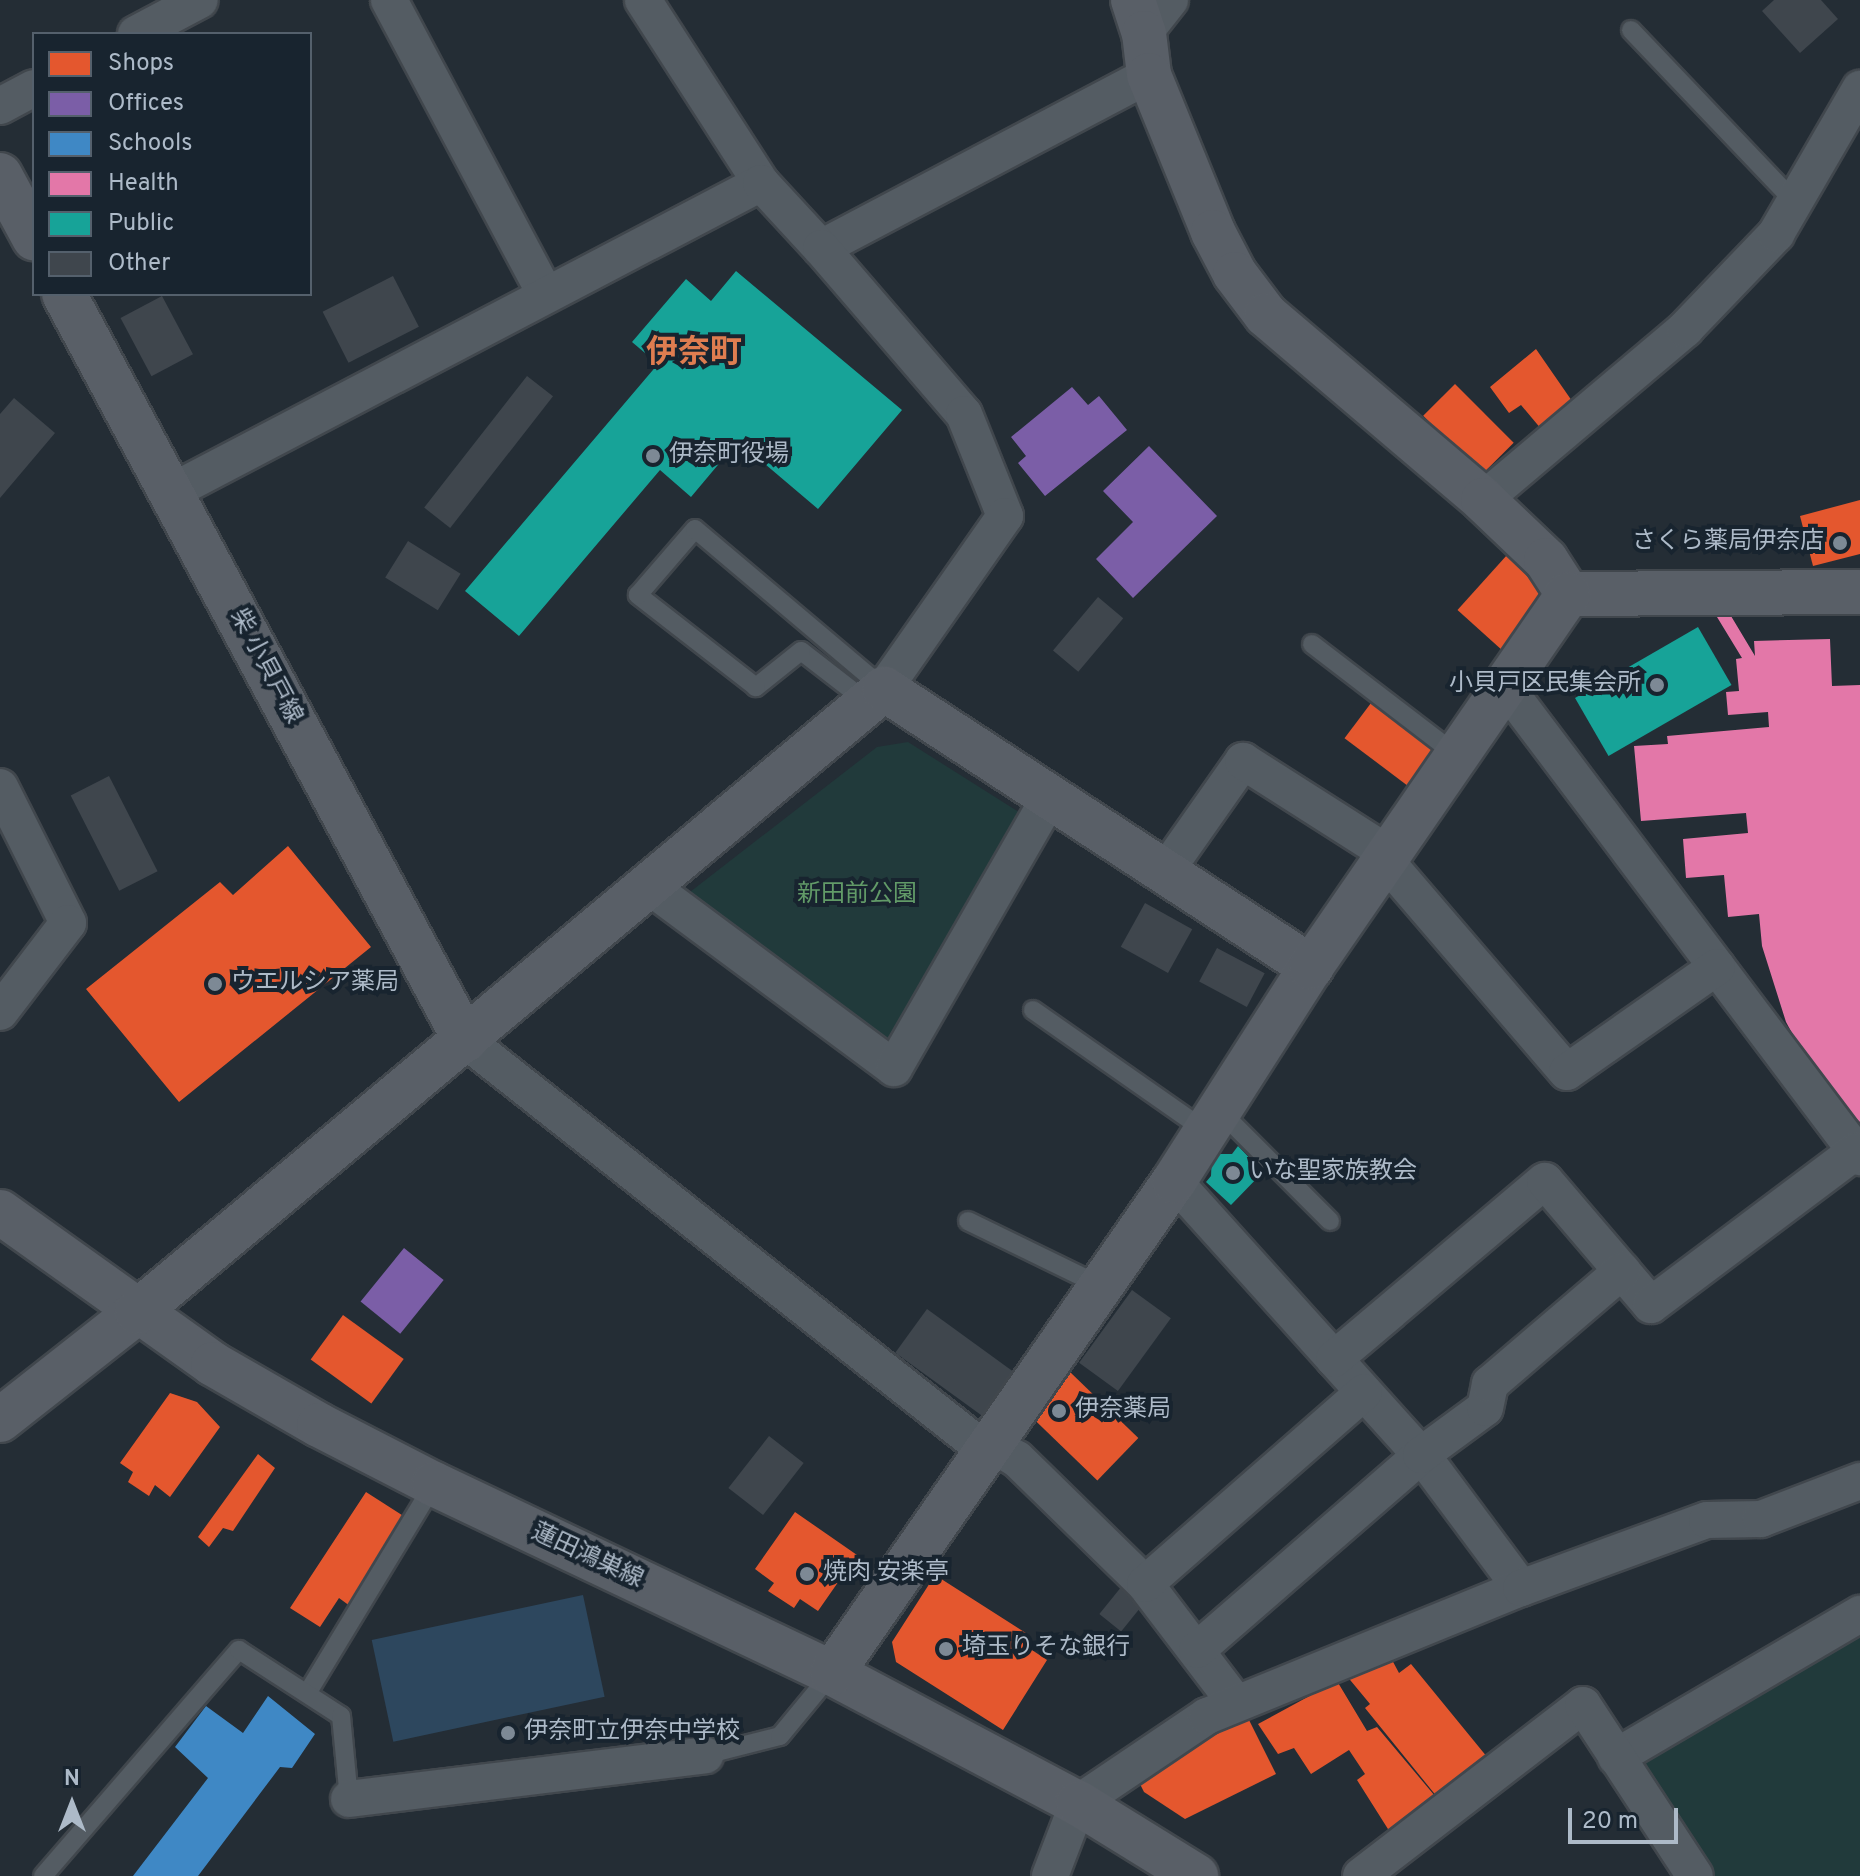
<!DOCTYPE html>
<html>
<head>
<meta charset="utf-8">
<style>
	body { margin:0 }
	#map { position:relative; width:1860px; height:1876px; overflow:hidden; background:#242d35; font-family:Overpass,"Noto Sans JP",sans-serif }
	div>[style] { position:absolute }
	.green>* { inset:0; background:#213a3b }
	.water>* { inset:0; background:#2d475e; transform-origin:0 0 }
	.shops>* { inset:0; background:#e4572e; transform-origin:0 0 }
	.offices>* { inset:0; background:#7b5ea7; transform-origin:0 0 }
	.schools>* { inset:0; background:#3f88c5 }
	.health>* { inset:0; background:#e377a8 }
	.public>* { inset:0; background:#17a398; transform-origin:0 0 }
	.building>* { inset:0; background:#3f464d; transform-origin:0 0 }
	.roads { filter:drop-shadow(2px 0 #41474d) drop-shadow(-2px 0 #41474d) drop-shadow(0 2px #41474d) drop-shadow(0 -2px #41474d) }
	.lane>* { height:18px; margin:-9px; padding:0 9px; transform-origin:9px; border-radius:9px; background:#545c63 }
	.street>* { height:36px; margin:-18px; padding:0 18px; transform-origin:18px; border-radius:18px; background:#545c63 }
	.secondary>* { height:44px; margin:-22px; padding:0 22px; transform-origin:22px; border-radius:22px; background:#595f67 }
	.dots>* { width:22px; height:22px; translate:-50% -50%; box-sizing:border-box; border:4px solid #18242f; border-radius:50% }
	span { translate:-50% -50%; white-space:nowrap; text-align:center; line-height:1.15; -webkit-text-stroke:8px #18242f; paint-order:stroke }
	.poi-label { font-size:24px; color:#adbac8 }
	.left { translate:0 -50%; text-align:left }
	.right { translate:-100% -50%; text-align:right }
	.street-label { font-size:24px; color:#adbac8 }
	.park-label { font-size:24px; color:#629b68 }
	.district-label { font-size:32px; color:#df7d50; font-weight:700 }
	.legend { position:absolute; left:32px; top:32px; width:280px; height:264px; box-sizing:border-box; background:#18242f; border:2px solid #54606c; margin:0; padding:10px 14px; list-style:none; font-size:24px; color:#adbac8 }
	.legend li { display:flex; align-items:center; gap:16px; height:40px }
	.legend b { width:40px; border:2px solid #54606c }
	.north { position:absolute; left:32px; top:1764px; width:80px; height:80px; -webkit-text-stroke:6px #18242f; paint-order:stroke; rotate:0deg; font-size:22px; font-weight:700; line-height:32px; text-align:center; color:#adbac8 }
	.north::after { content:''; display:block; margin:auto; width:28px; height:36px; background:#adbac8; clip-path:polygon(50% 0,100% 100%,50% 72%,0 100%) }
	.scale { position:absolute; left:1568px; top:1808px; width:110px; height:36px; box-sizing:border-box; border:4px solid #adbac8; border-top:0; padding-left:10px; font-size:24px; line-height:28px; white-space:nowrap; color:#adbac8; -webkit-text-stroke:6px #18242f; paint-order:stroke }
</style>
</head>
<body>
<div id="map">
	<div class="green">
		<i style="clip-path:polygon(908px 742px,1022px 814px,893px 1043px,881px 1047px,692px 905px,690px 892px,877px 747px)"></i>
		<i style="clip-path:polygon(1860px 1630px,1860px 1876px,1715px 1876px,1634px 1754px)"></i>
	</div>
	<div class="water">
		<i style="left:583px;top:1595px;width:104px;height:216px;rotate:78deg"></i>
	</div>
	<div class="shops">
		<i style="clip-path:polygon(1536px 349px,1572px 401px,1542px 430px,1521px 405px,1509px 413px,1490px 387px)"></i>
		<i style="left:1455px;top:384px;width:83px;height:45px;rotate:45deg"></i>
		<i style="clip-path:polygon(1860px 500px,1860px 554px,1813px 566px,1800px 516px)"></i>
		<i style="left:1507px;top:555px;width:59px;height:74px;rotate:42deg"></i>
		<i style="left:1371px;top:703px;width:84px;height:44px;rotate:37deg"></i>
		<i style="clip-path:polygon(288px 846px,371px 947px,179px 1102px,86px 989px,220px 882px,233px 895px)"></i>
		<i style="left:343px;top:1315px;width:75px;height:55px;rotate:36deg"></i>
		<i style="left:1070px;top:1372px;width:95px;height:59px;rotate:44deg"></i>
		<i style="clip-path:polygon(170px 1393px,197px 1402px,220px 1427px,170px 1497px,155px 1485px,149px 1496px,128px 1482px,133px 1472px,120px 1463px)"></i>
		<i style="clip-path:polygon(258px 1454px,275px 1468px,233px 1531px,223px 1528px,209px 1547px,198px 1537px)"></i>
		<i style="clip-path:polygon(366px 1492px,405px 1517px,375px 1563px,381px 1568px,354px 1609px,339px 1598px,320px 1627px,290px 1608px)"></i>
		<i style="clip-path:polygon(795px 1512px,857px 1555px,818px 1611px,800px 1599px,794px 1608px,768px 1591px,774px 1583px,755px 1569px)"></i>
		<i style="clip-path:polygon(935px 1575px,1029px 1635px,1023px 1644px,1047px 1660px,1003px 1730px,896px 1662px,892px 1642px)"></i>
		<i style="clip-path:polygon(1391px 1658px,1399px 1673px,1411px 1664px,1492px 1763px,1442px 1803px,1365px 1708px,1370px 1704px,1346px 1675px)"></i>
		<i style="clip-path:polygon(1337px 1681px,1367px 1731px,1377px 1727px,1440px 1802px,1393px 1837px,1357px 1780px,1365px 1774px,1349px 1750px,1311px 1774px,1294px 1748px,1278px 1754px,1258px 1724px)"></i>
		<i style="clip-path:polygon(1245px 1712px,1276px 1774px,1185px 1819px,1144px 1792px,1135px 1774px)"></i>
	</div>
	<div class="offices">
		<i style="clip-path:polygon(1072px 387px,1088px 405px,1099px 396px,1127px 430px,1045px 496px,1018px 463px,1026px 456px,1011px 437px)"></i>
		<i style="clip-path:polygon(1149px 446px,1217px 516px,1133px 598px,1096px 559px,1133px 522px,1103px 491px)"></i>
		<i style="left:404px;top:1248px;width:51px;height:69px;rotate:39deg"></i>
	</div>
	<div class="schools">
		<i style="clip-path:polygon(268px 1696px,315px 1734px,292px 1768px,280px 1767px,198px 1876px,133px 1876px,208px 1778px,175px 1747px,206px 1706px,243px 1733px)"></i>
	</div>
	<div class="health">
		<i style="clip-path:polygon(1728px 611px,1755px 656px,1754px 641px,1830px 639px,1832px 686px,1860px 685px,1860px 1122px,1836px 1101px,1806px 1059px,1786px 1022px,1762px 946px,1759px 914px,1728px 917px,1724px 875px,1686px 878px,1683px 839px,1748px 833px,1746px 813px,1641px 821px,1634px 746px,1668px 744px,1667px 736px,1769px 727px,1768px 712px,1728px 715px,1726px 692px,1739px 691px,1736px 659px,1742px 658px,1717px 617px)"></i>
	</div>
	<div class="public">
		<i style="clip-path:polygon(736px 271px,902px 410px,818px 509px,738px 441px,691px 497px,660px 470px,519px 636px,465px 591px,658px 364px,632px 342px,686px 279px,711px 301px)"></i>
		<i style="left:1698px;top:627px;width:67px;height:142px;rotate:60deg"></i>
		<i style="clip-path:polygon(1238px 1146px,1263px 1172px,1231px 1205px,1206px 1182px,1211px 1176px,1212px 1154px,1232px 1154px)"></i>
	</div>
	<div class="building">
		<i style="clip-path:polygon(1774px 0,1821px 0,1838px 19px,1800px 53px,1762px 11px)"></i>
		<i style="left:393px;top:276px;width:57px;height:79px;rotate:63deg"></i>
		<i style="left:162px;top:296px;width:66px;height:47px;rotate:62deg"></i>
		<i style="left:527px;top:376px;width:33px;height:167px;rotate:38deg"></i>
		<i style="clip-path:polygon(14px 398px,55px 433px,0 498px,0 414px)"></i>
		<i style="left:408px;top:541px;width:62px;height:43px;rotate:32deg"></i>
		<i style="left:1098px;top:597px;width:33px;height:70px;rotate:40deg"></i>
		<i style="left:109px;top:776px;width:107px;height:43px;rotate:63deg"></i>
		<i style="left:1145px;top:903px;width:54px;height:50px;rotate:29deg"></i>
		<i style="left:1217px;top:948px;width:54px;height:38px;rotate:28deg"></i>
		<i style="left:1132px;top:1290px;width:48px;height:90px;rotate:36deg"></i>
		<i style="left:927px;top:1309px;width:109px;height:54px;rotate:36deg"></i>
		<i style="left:769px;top:1436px;width:44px;height:66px;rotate:38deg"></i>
		<i style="left:1122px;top:1586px;width:28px;height:36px;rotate:39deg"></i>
	</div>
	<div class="roads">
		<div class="lane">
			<i style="left:1631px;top:30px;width:238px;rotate:46.4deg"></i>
			<i style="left:1312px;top:644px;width:184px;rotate:37.5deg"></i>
			<i style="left:867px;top:702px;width:83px;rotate:-142.3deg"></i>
			<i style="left:801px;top:651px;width:58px;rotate:141.3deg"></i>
			<i style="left:756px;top:687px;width:150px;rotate:-142.1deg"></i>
			<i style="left:638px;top:595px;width:87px;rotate:-49.2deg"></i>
			<i style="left:695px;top:529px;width:246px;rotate:40.2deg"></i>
			<i style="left:1033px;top:1010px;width:211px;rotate:35deg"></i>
			<i style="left:1219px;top:1110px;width:157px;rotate:45deg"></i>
			<i style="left:968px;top:1221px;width:148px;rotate:26deg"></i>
			<i style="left:308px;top:1692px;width:243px;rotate:-58.8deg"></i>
			<i style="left:705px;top:1755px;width:77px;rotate:-14.2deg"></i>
			<i style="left:780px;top:1736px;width:82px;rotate:-50.5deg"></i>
			<i style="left:43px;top:1876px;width:299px;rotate:-49.1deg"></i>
			<i style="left:239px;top:1650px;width:121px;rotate:32.9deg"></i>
			<i style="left:341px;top:1716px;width:83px;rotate:84.5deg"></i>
		</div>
		<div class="street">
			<i style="left:389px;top:0;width:333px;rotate:62deg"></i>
			<i style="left:643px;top:0;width:218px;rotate:57.2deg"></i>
			<i style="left:1144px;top:33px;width:42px;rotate:-51.8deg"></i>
			<i style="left:136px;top:34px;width:72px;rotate:-28deg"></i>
			<i style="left:0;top:106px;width:38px;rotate:-28deg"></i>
			<i style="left:821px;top:248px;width:371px;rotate:-27.8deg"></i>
			<i style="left:171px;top:492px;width:666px;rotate:-27.64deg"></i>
			<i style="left:761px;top:183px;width:88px;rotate:47.3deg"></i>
			<i style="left:821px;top:248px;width:219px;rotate:49.3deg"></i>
			<i style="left:964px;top:414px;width:110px;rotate:68.1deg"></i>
			<i style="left:1005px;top:516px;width:211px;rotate:125deg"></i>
			<i style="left:1483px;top:500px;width:265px;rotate:-40.2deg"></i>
			<i style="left:1685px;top:329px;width:132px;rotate:-46.2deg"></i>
			<i style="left:1776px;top:234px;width:168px;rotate:-59.9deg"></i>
			<i style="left:1505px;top:686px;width:590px;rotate:52.99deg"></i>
			<i style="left:0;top:787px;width:152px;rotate:63.4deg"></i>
			<i style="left:68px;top:923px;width:112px;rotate:127.4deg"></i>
			<i style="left:1385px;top:860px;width:279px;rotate:49.4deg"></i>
			<i style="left:1567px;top:1072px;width:183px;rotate:-35deg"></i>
			<i style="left:1165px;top:872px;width:136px;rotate:-54.9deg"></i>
			<i style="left:1243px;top:761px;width:173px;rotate:32.5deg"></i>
			<i style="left:649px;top:886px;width:305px;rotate:36.6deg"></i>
			<i style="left:894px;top:1068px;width:313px;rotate:-60.1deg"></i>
			<i style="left:465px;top:1040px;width:662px;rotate:38.25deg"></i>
			<i style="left:1174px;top:1181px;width:378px;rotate:48deg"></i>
			<i style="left:1427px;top:1462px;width:157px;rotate:53.3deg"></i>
			<i style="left:1334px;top:1359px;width:276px;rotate:-40.2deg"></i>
			<i style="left:1545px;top:1181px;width:163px;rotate:49.5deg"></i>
			<i style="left:1651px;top:1305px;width:256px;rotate:-36.9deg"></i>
			<i style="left:990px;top:1443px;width:31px;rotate:31deg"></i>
			<i style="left:1017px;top:1459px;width:179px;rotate:44.3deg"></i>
			<i style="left:1145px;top:1584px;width:148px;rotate:52.7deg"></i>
			<i style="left:1145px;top:1584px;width:291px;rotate:-41.2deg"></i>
			<i style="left:1197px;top:1650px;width:297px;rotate:-41deg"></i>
			<i style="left:1421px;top:1455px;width:79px;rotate:-36.3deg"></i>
			<i style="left:1485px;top:1408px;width:25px;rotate:-78deg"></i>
			<i style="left:1490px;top:1384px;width:174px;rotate:-40.6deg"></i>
			<i style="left:1616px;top:1757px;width:283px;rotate:-30.4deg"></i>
			<i style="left:349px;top:1799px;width:359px;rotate:-7deg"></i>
			<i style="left:1050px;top:1876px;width:78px;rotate:-69deg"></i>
			<i style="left:1078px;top:1803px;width:156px;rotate:-34deg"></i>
			<i style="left:1207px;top:1716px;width:339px;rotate:-22.2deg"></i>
			<i style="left:1521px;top:1588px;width:198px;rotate:-20.1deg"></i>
			<i style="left:1707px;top:1520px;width:54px;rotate:-1.1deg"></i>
			<i style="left:1761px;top:1519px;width:106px;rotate:-21deg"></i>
			<i style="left:1361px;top:1876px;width:280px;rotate:-37.6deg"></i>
			<i style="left:1583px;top:1705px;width:204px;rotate:56.8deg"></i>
		</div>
		<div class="secondary">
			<i style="left:1133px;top:0;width:35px;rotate:72deg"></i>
			<i style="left:1144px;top:33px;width:42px;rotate:83.2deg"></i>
			<i style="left:1149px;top:75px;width:170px;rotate:67.8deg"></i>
			<i style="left:1213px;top:232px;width:47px;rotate:62.4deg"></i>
			<i style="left:1235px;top:274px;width:51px;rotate:52.9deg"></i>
			<i style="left:1266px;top:315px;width:285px;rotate:40.4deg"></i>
			<i style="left:1483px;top:500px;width:87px;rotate:43.6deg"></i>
			<i style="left:1546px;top:560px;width:40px;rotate:57.1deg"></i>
			<i style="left:0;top:175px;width:72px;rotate:61.6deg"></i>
			<i style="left:64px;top:294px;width:847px;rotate:61.74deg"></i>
			<i style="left:1568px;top:594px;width:292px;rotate:-0.4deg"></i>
			<i style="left:0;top:1212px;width:262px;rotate:35.5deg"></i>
			<i style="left:213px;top:1364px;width:122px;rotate:29.9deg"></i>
			<i style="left:319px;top:1425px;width:129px;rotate:27.2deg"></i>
			<i style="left:434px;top:1484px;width:441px;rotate:25.4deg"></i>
			<i style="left:832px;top:1673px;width:278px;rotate:27.9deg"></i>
			<i style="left:1078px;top:1803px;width:139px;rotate:31.7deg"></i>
			<i style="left:0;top:1420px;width:174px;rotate:-38.2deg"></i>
			<i style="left:137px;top:1312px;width:973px;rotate:-39.83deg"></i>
			<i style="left:884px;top:689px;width:510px;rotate:33.07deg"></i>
			<i style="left:832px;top:1673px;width:599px;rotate:-55.2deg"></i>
			<i style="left:1174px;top:1181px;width:254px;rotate:-57.4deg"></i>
			<i style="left:1311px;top:967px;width:453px;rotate:-55.4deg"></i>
		</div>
	</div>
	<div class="dots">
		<i style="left:653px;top:456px;background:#7d8995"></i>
		<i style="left:1840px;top:543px;background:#7d8995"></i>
		<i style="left:1657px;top:685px;background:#7d8995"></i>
		<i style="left:215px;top:984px;background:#7d8995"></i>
		<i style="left:1233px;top:1173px;background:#7d8995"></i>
		<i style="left:1059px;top:1411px;background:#7d8995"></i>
		<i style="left:807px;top:1574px;background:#7d8995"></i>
		<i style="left:946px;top:1649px;background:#7d8995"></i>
		<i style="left:508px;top:1733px;background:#7d8995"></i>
	</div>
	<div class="poi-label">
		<span class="left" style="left:669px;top:456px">伊奈町役場</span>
		<span class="right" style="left:1824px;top:543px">さくら薬局伊奈店</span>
		<span class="right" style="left:1641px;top:685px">小貝戸区民集会所</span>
		<span class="left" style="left:231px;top:984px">ウエルシア薬局</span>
		<span class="left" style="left:1249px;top:1173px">いな聖家族教会</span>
		<span class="left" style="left:1075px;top:1411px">伊奈薬局</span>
		<span class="left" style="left:823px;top:1574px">焼肉 安楽亭</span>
		<span class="left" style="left:962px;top:1649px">埼玉りそな銀行</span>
		<span class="left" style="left:524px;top:1733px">伊奈町立伊奈中学校</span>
	</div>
	<div class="street-label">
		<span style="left:265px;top:667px;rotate:62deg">柴 小貝戸線</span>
		<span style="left:587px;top:1557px;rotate:25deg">蓮田鴻巣線</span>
	</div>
	<div class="park-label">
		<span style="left:857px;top:896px">新田前公園</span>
	</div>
	<div class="district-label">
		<span style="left:694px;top:354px">伊奈町</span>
	</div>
	<ul class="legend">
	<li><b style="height:22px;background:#e4572e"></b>Shops</li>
	<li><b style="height:22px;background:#7b5ea7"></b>Offices</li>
	<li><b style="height:22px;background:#3f88c5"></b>Schools</li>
	<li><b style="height:22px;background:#e377a8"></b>Health</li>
	<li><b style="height:22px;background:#17a398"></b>Public</li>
	<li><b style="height:22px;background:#3f464d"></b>Other</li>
	</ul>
	<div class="north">N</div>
	<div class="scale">20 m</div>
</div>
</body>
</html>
